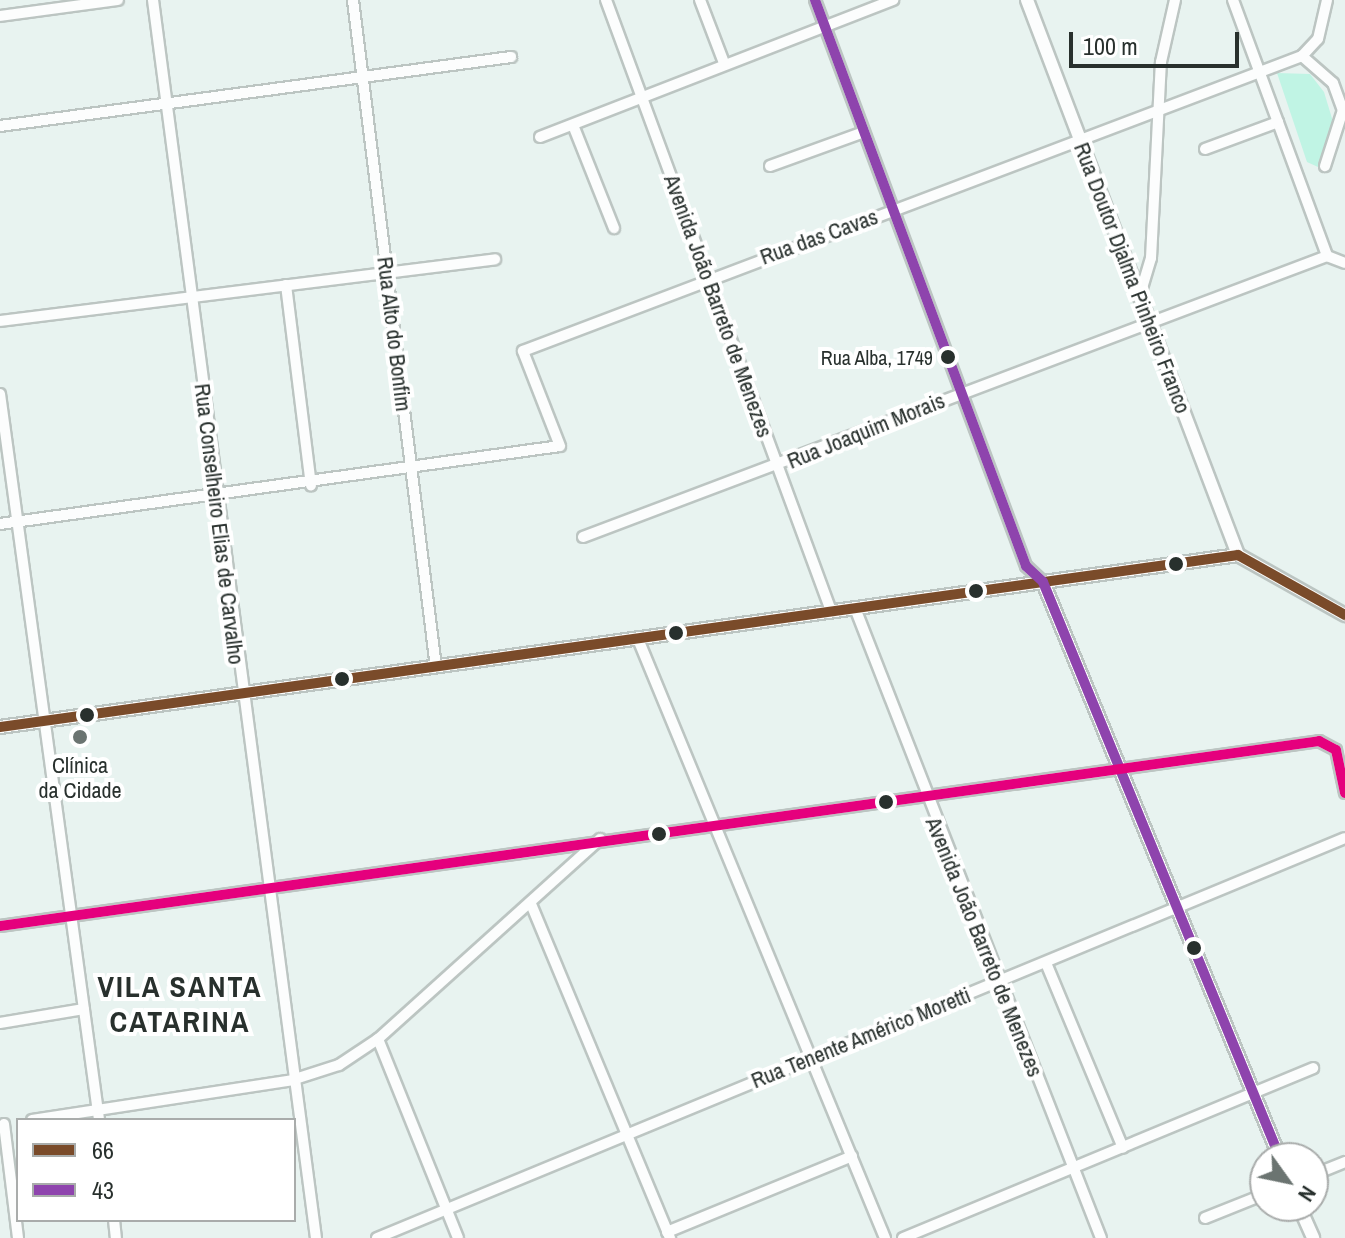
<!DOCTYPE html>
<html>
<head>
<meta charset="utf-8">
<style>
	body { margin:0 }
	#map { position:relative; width:1345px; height:1238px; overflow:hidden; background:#e8f3f0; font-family:"Archivo Narrow",sans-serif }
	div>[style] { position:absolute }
	.green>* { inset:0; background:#c0f4e4 }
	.roads { filter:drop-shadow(2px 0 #bcc5c2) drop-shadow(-2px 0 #bcc5c2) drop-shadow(0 2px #bcc5c2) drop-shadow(0 -2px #bcc5c2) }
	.minor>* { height:10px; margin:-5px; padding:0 5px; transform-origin:5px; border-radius:5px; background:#fcfdfd }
	.tertiary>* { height:12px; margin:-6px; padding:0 6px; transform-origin:6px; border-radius:6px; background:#fcfdfd }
	.bus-1>* { height:10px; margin:-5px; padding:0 5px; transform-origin:5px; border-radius:5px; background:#7a4b2a }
	.bus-2>* { height:10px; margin:-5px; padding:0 5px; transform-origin:5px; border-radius:5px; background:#8e44ad }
	.bus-3>* { height:10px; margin:-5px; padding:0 5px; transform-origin:5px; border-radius:5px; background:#e5007d }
	.dots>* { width:22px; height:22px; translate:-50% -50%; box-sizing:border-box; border:4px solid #fff; border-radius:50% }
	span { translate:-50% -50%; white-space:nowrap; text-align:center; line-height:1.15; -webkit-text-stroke:8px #fff; paint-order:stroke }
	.bus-label { font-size:20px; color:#28302d }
	.right { translate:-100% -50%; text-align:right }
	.street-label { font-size:22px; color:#28302d }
	.poi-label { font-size:22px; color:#28302d }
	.district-label { font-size:30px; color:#28302d; font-weight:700; letter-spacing:2px }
	.legend { position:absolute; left:16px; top:1118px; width:280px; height:104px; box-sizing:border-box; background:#fff; border:2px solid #a9acab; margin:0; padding:10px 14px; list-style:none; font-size:24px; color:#28302d }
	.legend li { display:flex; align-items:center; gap:16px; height:40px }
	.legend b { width:40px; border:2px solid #a9acab }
	.north { position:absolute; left:1249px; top:1142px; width:80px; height:80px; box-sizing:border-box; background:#fff; border:2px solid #a9acab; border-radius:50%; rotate:123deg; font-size:22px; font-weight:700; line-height:32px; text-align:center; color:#28302d }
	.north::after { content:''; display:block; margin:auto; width:28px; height:36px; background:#6b7471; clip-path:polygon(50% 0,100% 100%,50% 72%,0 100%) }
	.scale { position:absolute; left:1069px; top:32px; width:170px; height:36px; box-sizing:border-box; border:4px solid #28302d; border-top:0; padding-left:10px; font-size:24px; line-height:28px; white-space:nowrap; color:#28302d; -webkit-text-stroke:6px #fff; paint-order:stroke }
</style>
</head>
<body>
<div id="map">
	<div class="green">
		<i style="clip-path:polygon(1277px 73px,1310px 74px,1324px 92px,1334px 125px,1318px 167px,1307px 162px)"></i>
	</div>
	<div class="roads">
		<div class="minor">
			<i style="left:153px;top:0;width:1249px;rotate:82.5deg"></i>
			<i style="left:353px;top:0;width:672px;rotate:82.91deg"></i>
			<i style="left:606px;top:0;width:651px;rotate:69.78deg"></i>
			<i style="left:700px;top:0;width:67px;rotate:69.1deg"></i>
			<i style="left:815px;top:0;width:604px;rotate:69.55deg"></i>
			<i style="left:1026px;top:566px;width:23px;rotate:43deg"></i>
			<i style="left:1233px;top:0;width:273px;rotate:69.8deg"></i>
			<i style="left:1327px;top:256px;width:19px;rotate:21deg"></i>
			<i style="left:0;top:16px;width:119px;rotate:-7.7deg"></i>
			<i style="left:1302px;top:56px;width:41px;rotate:41.1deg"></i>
			<i style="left:1333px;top:83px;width:29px;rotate:70deg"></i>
			<i style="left:1343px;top:110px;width:59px;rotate:107.8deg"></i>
			<i style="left:573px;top:125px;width:111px;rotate:68.3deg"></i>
			<i style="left:0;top:126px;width:516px;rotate:-7.69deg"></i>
			<i style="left:540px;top:137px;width:379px;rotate:-21.2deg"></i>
			<i style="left:1205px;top:149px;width:78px;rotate:-20.3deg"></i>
			<i style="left:770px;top:166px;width:100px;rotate:-19.9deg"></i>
			<i style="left:286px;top:285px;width:202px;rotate:82.9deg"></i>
			<i style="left:1139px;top:298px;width:42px;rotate:-73.3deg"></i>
			<i style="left:1151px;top:258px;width:196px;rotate:-87.1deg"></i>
			<i style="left:1161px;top:62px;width:64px;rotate:-77.3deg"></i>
			<i style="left:0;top:321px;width:499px;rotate:-7.1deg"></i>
			<i style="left:0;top:394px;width:733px;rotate:82.23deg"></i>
			<i style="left:0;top:524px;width:565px;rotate:-7.93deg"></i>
			<i style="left:560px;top:446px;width:102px;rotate:-111.3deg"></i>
			<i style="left:523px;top:351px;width:833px;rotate:-20.74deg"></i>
			<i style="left:1302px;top:56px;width:23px;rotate:-47deg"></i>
			<i style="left:1318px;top:39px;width:40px;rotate:-77deg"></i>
			<i style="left:583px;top:537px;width:795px;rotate:-20.69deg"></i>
			<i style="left:855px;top:608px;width:676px;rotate:68.67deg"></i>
			<i style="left:638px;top:639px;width:648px;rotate:67.59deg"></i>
			<i style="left:531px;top:904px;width:362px;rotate:67.4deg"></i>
			<i style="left:0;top:926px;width:1332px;rotate:-7.98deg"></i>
			<i style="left:1319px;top:741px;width:19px;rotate:28deg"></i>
			<i style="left:1336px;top:750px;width:44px;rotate:78.2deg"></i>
			<i style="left:1046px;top:963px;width:200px;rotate:67.4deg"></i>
			<i style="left:0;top:1023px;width:85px;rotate:-9.5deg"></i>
			<i style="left:378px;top:1039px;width:214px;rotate:68.1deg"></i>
			<i style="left:32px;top:1120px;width:263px;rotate:-8.7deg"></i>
			<i style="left:292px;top:1080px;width:49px;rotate:-17.7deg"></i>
			<i style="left:339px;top:1065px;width:47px;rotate:-33.7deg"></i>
			<i style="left:378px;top:1039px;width:299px;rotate:-42deg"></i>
			<i style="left:4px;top:1124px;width:115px;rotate:83deg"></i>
			<i style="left:1313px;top:1175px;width:35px;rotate:-22deg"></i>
			<i style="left:1205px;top:1218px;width:65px;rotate:-21.8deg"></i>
			<i style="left:114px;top:1220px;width:18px;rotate:84deg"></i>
			<i style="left:667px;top:1232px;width:200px;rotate:-22.3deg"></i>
			<i style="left:377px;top:1238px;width:1047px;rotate:-22.45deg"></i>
			<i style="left:903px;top:1238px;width:444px;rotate:-22.5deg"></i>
		</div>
		<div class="tertiary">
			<i style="left:1027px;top:0;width:594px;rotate:69.18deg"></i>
			<i style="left:1043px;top:582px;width:623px;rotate:67.63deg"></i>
			<i style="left:0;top:727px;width:1250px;rotate:-7.91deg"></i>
			<i style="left:1238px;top:555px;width:123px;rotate:29.3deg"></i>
			<i style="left:1299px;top:1206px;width:35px;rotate:66deg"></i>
		</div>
	</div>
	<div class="bus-1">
		<i style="left:0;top:727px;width:1250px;rotate:-7.91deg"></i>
		<i style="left:1238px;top:555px;width:123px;rotate:29.3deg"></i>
	</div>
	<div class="bus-2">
		<i style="left:815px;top:0;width:604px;rotate:69.55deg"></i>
		<i style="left:1026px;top:566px;width:23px;rotate:43deg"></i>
		<i style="left:1043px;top:582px;width:623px;rotate:67.63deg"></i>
	</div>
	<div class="bus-3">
		<i style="left:0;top:926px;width:1332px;rotate:-7.98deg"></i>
		<i style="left:1319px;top:741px;width:19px;rotate:28deg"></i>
		<i style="left:1336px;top:750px;width:44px;rotate:78.2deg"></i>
	</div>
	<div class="dots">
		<i style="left:948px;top:357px;background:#28302d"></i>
		<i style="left:1176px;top:564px;background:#28302d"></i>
		<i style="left:976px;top:591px;background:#28302d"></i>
		<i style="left:676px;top:633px;background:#28302d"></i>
		<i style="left:342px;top:679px;background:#28302d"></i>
		<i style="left:87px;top:715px;background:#28302d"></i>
		<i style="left:80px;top:737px;background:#6b7471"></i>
		<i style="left:886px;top:802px;background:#28302d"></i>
		<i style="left:659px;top:834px;background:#28302d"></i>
		<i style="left:1194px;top:948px;background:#28302d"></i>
	</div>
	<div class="bus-label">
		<span class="right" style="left:933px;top:357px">Rua Alba, 1749</span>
	</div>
	<div class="street-label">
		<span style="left:819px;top:237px;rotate:-20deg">Rua das Cavas</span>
		<span style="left:1132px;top:278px;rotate:69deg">Rua Doutor Djalma Pinheiro Franco</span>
		<span style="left:718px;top:306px;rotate:70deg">Avenida João Barreto de Menezes</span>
		<span style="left:394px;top:334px;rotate:83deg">Rua Alto do Bonfim</span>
		<span style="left:866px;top:431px;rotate:-22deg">Rua Joaquim Morais</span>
		<span style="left:219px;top:524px;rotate:83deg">Rua Conselheiro Elias de Carvalho</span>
		<span style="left:984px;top:947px;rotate:68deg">Avenida João Barreto de Menezes</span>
		<span style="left:861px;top:1038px;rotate:-22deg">Rua Tenente Américo Moretti</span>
	</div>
	<div class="poi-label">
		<span style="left:80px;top:778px">Clínica<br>da Cidade</span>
	</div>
	<div class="district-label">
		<span style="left:180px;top:1003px">VILA SANTA<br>CATARINA</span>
	</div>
	<ul class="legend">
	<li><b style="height:10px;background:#7a4b2a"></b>66</li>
	<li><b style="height:10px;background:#8e44ad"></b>43</li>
	</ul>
	<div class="north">N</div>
	<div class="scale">100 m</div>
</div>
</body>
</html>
